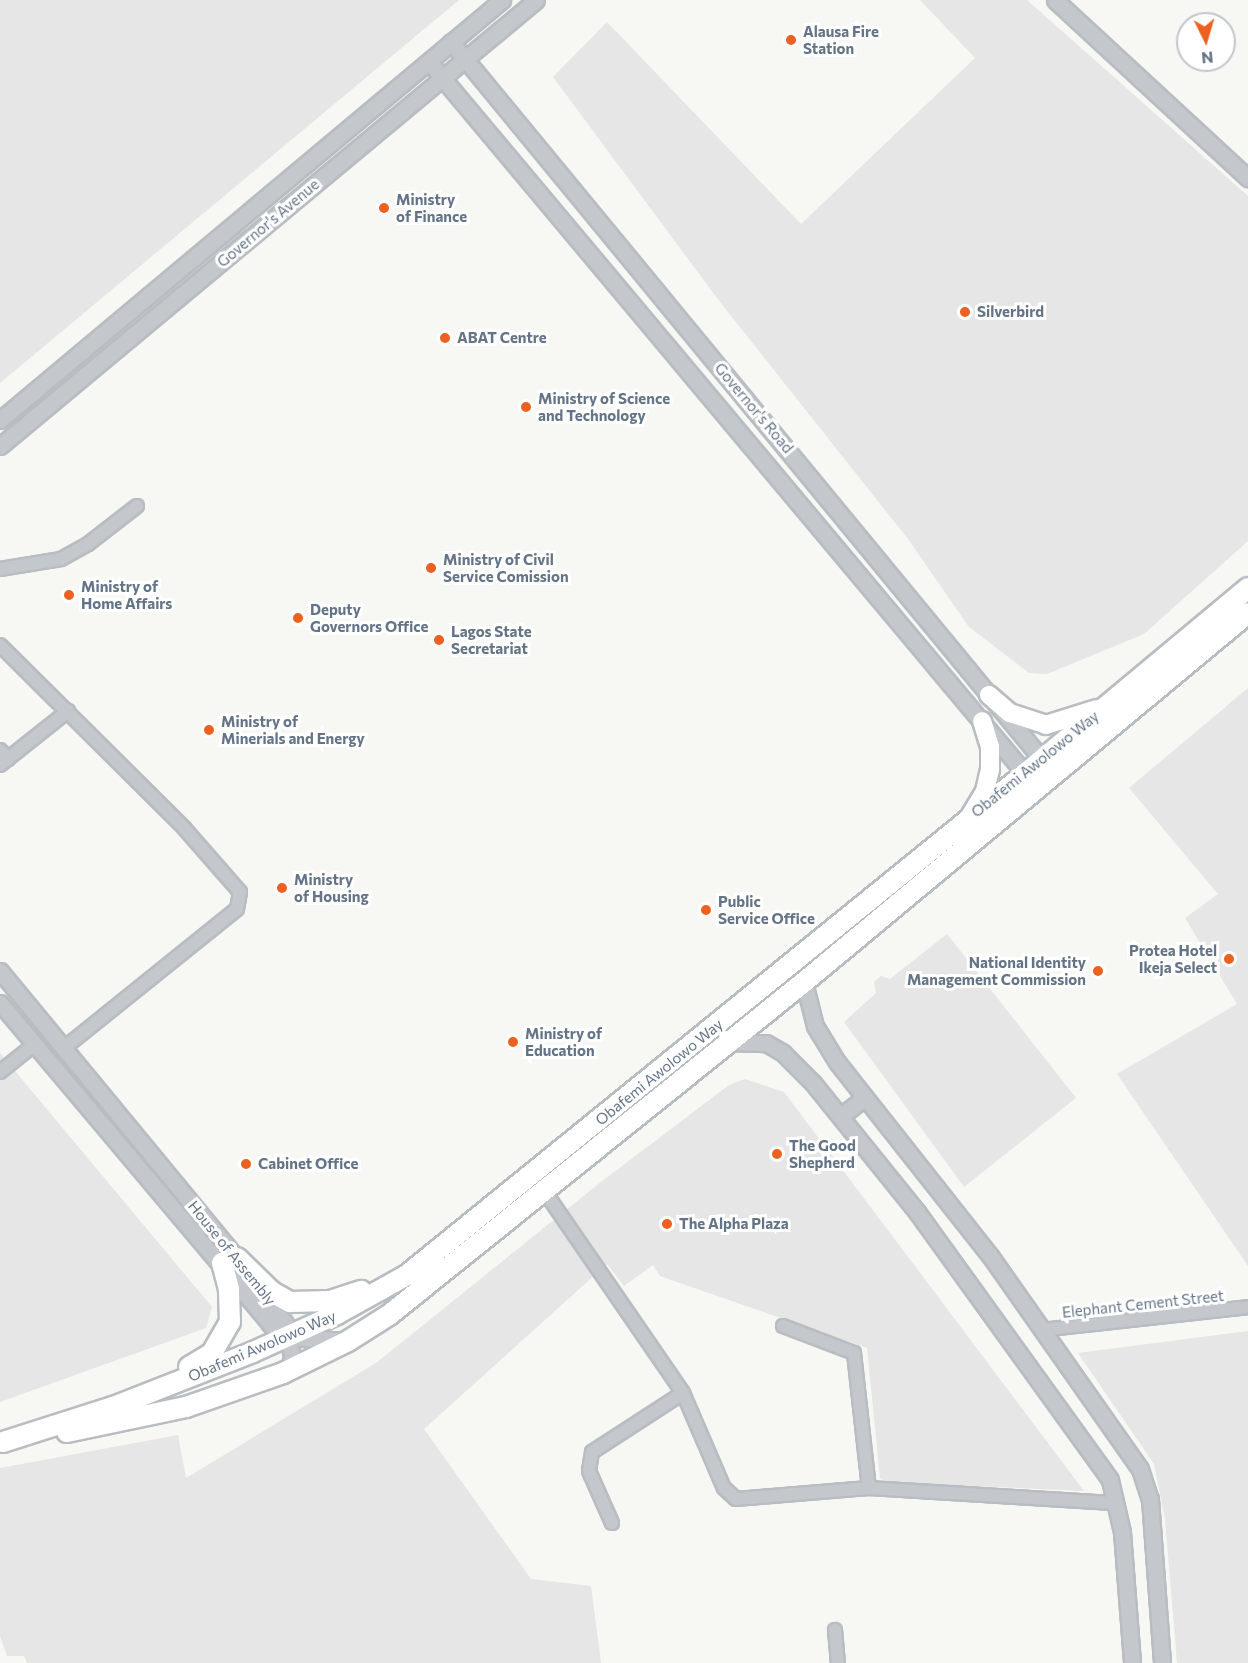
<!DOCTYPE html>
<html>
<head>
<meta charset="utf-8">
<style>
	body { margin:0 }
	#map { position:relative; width:1248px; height:1663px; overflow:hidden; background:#f7f7f4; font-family:Commissioner,sans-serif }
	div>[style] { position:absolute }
	.built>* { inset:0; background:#e5e6e5 }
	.roads { filter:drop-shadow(2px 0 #b8bdc2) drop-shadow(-2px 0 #b8bdc2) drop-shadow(0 2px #b8bdc2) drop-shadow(0 -2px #b8bdc2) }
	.minor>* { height:12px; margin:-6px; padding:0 6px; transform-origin:6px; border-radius:6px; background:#c4c7cc }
	.tertiary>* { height:15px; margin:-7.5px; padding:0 7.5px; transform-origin:7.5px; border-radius:7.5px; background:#c4c7cc }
	.secondary>* { height:18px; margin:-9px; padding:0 9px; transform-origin:9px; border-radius:9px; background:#fff }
	.primary>* { height:20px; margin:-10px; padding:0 10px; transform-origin:10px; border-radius:10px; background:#fff }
	.dots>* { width:16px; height:16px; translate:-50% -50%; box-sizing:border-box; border:3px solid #fff; border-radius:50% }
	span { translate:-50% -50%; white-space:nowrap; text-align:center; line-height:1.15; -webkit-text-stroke:6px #fff; paint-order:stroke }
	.poi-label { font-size:15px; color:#647487; font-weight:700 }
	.left { translate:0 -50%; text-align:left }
	.right { translate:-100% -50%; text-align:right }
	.street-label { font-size:15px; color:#647487 }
	.north { position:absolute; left:1176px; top:12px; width:60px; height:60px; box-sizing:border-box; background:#fff; border:2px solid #c1c7cf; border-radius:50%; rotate:175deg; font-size:16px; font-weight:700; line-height:24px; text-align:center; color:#647487 }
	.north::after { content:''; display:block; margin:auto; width:21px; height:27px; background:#ec611f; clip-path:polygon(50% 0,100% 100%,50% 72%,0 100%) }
</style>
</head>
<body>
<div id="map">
	<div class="built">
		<i style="clip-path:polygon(0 0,459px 0,0 383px)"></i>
		<i style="clip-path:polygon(920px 0,1027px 0,1248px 196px,1248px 541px,1144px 634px,1047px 674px,1029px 673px,969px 627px,908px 539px,720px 302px,553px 77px,607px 22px,801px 224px,975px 58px)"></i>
		<i style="clip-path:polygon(1248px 688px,1248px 1266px,1117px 1074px,1237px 1004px,1185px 918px,1218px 894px,1129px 788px)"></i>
		<i style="clip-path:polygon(947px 934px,1076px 1098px,964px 1187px,844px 1022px,876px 993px,874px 982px,881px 976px,890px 979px)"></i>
		<i style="clip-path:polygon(0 1053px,212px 1307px,206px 1328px,0 1402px)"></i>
		<i style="clip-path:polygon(745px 1079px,784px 1092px,1084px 1491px,886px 1482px,880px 1478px,867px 1348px,660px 1276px,653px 1265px,624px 1286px,607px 1264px,424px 1429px,531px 1579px,591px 1586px,601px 1663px,27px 1663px,24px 1656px,7px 1656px,0 1636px,0 1468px,178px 1435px,186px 1478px,376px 1363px,601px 1182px,729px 1085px)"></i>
		<i style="clip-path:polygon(1248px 1331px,1248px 1663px,1177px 1663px,1165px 1519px,1154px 1464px,1078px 1353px)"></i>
	</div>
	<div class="roads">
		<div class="minor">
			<i style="left:0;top:569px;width:62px;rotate:-9.3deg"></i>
			<i style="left:61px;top:559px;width:31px;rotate:-29deg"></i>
			<i style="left:88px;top:544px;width:62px;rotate:-37.8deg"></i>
			<i style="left:0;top:645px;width:260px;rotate:44.8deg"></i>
			<i style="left:184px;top:828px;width:85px;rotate:48.8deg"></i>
			<i style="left:240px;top:892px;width:17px;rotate:100deg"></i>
			<i style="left:237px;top:909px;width:222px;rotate:141.2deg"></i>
			<i style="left:0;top:750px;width:12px;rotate:48deg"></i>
			<i style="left:0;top:765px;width:87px;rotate:-38.5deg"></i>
			<i style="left:0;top:1072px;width:45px;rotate:-38.7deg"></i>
			<i style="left:545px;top:1192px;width:244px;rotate:55.5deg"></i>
			<i style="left:683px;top:1393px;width:103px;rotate:66.7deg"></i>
			<i style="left:724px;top:1488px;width:16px;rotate:43deg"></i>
			<i style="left:736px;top:1499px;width:133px;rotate:-4.7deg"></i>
			<i style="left:869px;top:1488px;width:248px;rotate:3.5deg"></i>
			<i style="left:783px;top:1326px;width:76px;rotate:20.8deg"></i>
			<i style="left:854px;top:1353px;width:136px;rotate:83.7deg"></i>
			<i style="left:1041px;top:1330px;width:208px;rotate:-6.3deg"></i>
			<i style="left:612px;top:1523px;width:57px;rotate:-113.9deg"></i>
			<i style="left:589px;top:1471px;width:19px;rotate:-81deg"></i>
			<i style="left:592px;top:1452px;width:108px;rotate:-33deg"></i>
			<i style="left:835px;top:1630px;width:33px;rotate:85deg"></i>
		</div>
		<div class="tertiary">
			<i style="left:1055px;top:0;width:263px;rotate:42.7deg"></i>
			<i style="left:451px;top:42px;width:941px;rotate:50.52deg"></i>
			<i style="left:429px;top:62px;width:939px;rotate:50.05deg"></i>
			<i style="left:0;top:420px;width:655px;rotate:-39.92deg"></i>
			<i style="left:0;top:446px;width:697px;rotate:-39.76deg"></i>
			<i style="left:0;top:971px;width:381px;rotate:50.5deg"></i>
			<i style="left:804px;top:982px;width:45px;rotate:76deg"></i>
			<i style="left:815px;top:1026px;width:42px;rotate:58.6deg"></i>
			<i style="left:837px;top:1062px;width:248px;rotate:51.7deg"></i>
			<i style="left:991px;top:1257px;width:259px;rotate:54.9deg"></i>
			<i style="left:1140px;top:1469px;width:32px;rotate:72deg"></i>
			<i style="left:1150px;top:1499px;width:164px;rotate:85.8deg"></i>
			<i style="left:0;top:1003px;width:419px;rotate:49.9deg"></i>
			<i style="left:270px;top:1324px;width:22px;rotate:36deg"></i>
			<i style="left:288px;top:1337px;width:59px;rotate:3.9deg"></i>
			<i style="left:729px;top:1042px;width:37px;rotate:2deg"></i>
			<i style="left:766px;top:1043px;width:20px;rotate:30deg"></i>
			<i style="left:783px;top:1053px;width:42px;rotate:45deg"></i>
			<i style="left:813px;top:1083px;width:166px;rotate:51.1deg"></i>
			<i style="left:917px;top:1212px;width:330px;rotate:54.2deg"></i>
			<i style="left:1110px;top:1480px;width:53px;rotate:77deg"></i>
			<i style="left:1122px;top:1532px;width:131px;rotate:85.6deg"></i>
			<i style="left:841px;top:1116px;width:29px;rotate:-38deg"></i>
			<i style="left:261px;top:1289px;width:42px;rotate:54.8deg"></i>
			<i style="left:285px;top:1323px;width:34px;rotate:78deg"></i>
			<i style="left:292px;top:1356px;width:13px;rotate:99deg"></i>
		</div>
		<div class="secondary">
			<i style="left:989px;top:695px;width:28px;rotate:41deg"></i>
			<i style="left:1010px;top:713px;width:38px;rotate:18deg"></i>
			<i style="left:1046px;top:725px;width:53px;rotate:-17.4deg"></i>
			<i style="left:969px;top:818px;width:31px;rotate:-59deg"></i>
			<i style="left:985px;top:791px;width:22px;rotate:-77deg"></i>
			<i style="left:990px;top:770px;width:23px;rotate:-90deg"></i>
			<i style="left:990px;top:747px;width:27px;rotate:-107deg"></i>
		</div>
		<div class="primary">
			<i style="left:237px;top:1258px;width:49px;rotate:44.2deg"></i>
			<i style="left:272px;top:1292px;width:21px;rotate:29deg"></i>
			<i style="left:290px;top:1302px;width:40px;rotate:-1.4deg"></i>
			<i style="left:330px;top:1301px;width:33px;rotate:-18deg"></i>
			<i style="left:189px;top:1367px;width:27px;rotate:-31deg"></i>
			<i style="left:212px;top:1353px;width:36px;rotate:-60deg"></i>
			<i style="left:230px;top:1322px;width:33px;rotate:-92deg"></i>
			<i style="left:229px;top:1289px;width:27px;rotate:-105deg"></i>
			<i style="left:67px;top:1432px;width:122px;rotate:-11.9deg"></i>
			<i style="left:186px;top:1407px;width:103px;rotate:-19.3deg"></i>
			<i style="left:283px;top:1373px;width:72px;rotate:-26.2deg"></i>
			<i style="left:348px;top:1341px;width:49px;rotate:-32.4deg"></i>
			<i style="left:389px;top:1315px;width:532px;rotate:-38.74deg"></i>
			<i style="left:804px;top:982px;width:577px;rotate:-39.73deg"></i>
			<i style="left:3px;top:1442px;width:115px;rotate:-17.7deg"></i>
			<i style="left:113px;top:1407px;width:150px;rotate:-21.4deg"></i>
			<i style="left:253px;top:1352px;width:92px;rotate:-24.3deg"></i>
			<i style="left:337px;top:1314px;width:80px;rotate:-29.1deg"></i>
			<i style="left:407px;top:1275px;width:797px;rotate:-39.04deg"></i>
			<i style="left:1026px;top:773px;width:289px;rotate:-39.8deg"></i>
		</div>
	</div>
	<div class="dots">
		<i style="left:791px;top:40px;background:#ec611f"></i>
		<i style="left:384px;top:208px;background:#ec611f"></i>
		<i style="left:965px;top:312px;background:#ec611f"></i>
		<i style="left:445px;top:338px;background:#ec611f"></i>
		<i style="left:526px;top:407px;background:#ec611f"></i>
		<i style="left:431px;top:568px;background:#ec611f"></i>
		<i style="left:69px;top:595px;background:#ec611f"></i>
		<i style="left:298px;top:618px;background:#ec611f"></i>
		<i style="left:439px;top:640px;background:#ec611f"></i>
		<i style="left:209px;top:730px;background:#ec611f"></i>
		<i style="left:282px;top:888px;background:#ec611f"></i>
		<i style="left:706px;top:910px;background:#ec611f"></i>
		<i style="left:1229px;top:959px;background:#ec611f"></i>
		<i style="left:1098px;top:971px;background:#ec611f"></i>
		<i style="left:513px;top:1042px;background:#ec611f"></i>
		<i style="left:777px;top:1154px;background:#ec611f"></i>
		<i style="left:246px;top:1164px;background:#ec611f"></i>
		<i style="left:667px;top:1224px;background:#ec611f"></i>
	</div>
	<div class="poi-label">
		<span class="left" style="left:803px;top:40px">Alausa Fire<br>Station</span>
		<span class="left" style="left:396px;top:208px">Ministry<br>of Finance</span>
		<span class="left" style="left:977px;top:312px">Silverbird</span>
		<span class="left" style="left:457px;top:338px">ABAT Centre</span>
		<span class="left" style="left:538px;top:407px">Ministry of Science<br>and Technology</span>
		<span class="left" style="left:443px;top:568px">Ministry of Civil<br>Service Comission</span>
		<span class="left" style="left:81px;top:595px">Ministry of<br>Home Affairs</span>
		<span class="left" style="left:310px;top:618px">Deputy<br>Governors Office</span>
		<span class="left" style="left:451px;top:640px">Lagos State<br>Secretariat</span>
		<span class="left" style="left:221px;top:730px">Ministry of<br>Minerials and Energy</span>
		<span class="left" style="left:294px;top:888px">Ministry<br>of Housing</span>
		<span class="left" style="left:718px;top:910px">Public<br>Service Office</span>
		<span class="right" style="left:1217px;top:959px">Protea Hotel<br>Ikeja Select</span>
		<span class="right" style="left:1086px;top:971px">National Identity<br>Management Commission</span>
		<span class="left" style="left:525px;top:1042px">Ministry of<br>Education</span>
		<span class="left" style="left:789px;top:1154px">The Good<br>Shepherd</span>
		<span class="left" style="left:258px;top:1164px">Cabinet Office</span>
		<span class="left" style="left:679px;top:1224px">The Alpha Plaza</span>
	</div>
	<div class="street-label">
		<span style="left:268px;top:223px;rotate:-40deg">Governor's Avenue</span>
		<span style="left:754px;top:408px;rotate:50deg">Governor's Road</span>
		<span style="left:1035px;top:764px;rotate:-39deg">Obafemi Awolowo Way</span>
		<span style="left:659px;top:1072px;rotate:-39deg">Obafemi Awolowo Way</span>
		<span style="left:232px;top:1253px;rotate:51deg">House of Assembly</span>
		<span style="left:1143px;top:1304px;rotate:-6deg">Elephant Cement Street</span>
		<span style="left:262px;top:1346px;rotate:-23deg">Obafemi Awolowo Way</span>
	</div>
	<div class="north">N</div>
</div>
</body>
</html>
